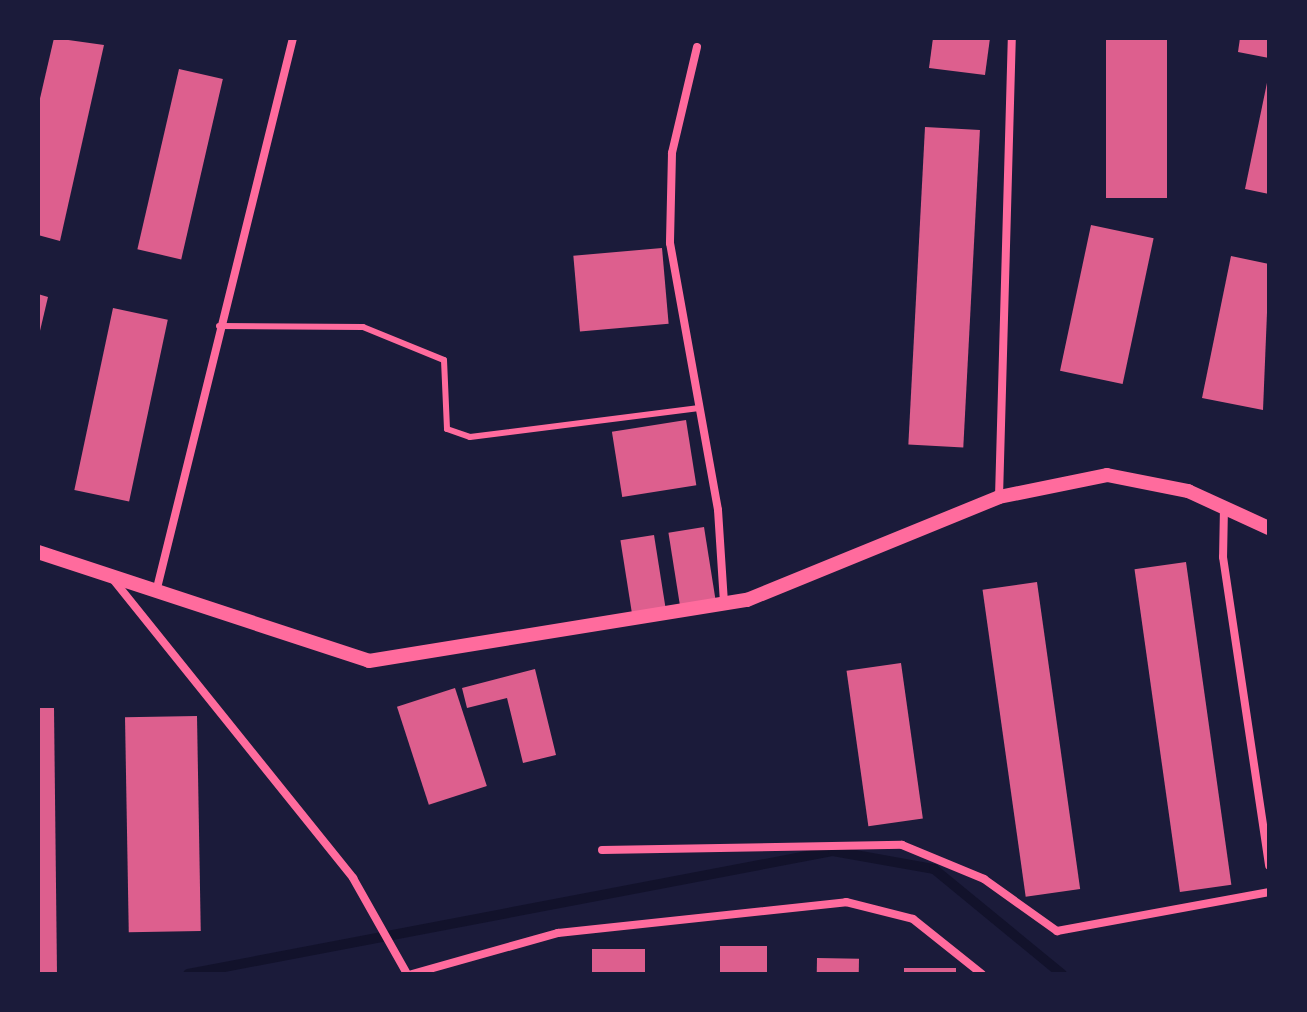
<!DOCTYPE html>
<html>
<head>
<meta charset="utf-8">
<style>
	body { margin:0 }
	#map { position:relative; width:1307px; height:1012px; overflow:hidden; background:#1b1b3a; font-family:"PT Serif",serif }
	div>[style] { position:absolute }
	.stream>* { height:10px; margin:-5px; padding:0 5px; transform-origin:5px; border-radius:5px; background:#12122b }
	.building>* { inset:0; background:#dd5f8e; transform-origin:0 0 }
	.service>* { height:6px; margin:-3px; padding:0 3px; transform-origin:3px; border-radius:3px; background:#ff6b9d }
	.minor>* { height:8px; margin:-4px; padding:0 4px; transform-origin:4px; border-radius:4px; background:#ff6b9d }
	.tertiary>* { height:14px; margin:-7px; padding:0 7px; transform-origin:7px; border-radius:7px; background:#ff6b9d }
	span { translate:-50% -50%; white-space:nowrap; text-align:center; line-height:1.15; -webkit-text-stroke:8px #1b1b3a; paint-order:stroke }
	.frame { position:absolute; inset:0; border:40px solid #1b1b3a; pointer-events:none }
</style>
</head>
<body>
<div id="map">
	<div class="stream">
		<i style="left:188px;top:974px;width:657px;rotate:-10.8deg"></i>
		<i style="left:833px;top:851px;width:103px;rotate:10.1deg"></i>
		<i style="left:934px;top:869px;width:166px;rotate:39.4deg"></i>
	</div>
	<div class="building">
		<i style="clip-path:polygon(54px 38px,104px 45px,60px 241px,38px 235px,38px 107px)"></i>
		<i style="clip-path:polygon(933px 38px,990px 38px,985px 75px,929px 68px)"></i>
		<i style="left:1106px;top:38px;width:61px;height:160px"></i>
		<i style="clip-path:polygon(1240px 38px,1269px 38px,1269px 58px,1238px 52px)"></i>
		<i style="left:179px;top:69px;width:45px;height:185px;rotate:13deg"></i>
		<i style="clip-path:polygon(1268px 78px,1269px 78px,1269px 194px,1245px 189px)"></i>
		<i style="left:925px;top:127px;width:55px;height:318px;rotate:3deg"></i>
		<i style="left:1091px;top:225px;width:64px;height:149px;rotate:12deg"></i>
		<i style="left:662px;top:248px;width:76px;height:89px;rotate:85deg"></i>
		<i style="clip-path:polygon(1231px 256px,1269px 264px,1263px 410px,1202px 398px)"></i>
		<i style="clip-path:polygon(38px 294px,48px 297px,39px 335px,38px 335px)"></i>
		<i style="left:113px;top:308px;width:56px;height:186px;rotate:12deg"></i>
		<i style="left:686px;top:420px;width:66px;height:75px;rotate:81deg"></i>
		<i style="left:704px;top:527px;width:74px;height:36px;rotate:81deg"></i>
		<i style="left:654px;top:535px;width:75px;height:34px;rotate:81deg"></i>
		<i style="left:1186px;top:562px;width:326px;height:52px;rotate:82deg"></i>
		<i style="left:1037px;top:582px;width:310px;height:55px;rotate:82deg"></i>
		<i style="left:901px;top:663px;width:157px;height:55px;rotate:82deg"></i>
		<i style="clip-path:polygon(535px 669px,556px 755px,523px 763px,507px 698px,467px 708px,462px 688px)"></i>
		<i style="left:455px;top:688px;width:103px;height:61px;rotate:72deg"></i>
		<i style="clip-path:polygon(38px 708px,54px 708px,57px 974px,38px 974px)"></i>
		<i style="left:197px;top:716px;width:215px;height:72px;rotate:89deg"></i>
		<i style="left:720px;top:946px;width:47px;height:28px"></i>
		<i style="left:645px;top:949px;width:25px;height:53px;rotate:90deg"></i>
		<i style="left:817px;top:958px;width:42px;height:16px;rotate:1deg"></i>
		<i style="left:904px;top:968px;width:52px;height:6px"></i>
	</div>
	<div class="service">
		<i style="left:219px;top:326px;width:144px;rotate:0.4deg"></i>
		<i style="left:363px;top:327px;width:87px;rotate:22.2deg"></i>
		<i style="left:444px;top:360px;width:69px;rotate:87.5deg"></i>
		<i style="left:447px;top:429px;width:24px;rotate:19deg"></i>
		<i style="left:470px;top:437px;width:231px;rotate:-7.2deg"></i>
	</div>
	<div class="minor">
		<i style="left:697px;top:47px;width:109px;rotate:103.3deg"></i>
		<i style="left:672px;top:153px;width:90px;rotate:91.3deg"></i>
		<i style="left:670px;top:243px;width:271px;rotate:79.8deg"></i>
		<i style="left:718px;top:510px;width:94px;rotate:86.3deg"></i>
		<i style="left:999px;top:497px;width:459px;rotate:-88.4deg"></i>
		<i style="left:1224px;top:507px;width:50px;rotate:91.1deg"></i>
		<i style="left:1223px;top:557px;width:312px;rotate:81.5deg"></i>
		<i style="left:112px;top:578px;width:385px;rotate:51.2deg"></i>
		<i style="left:353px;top:878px;width:110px;rotate:60.6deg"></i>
		<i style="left:157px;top:588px;width:567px;rotate:-76.11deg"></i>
		<i style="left:602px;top:850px;width:300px;rotate:-1deg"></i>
		<i style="left:902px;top:845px;width:89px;rotate:22.5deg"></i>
		<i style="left:984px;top:879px;width:90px;rotate:35.5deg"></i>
		<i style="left:1057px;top:931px;width:216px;rotate:-10.4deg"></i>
		<i style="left:412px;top:974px;width:152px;rotate:-15.7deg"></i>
		<i style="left:558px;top:933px;width:290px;rotate:-6.1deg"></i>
		<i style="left:846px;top:902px;width:69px;rotate:14.2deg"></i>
		<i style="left:913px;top:919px;width:88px;rotate:38.6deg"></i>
	</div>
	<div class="tertiary">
		<i style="left:38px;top:552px;width:348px;rotate:18.2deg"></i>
		<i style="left:369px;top:661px;width:383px;rotate:-9.2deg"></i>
		<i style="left:747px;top:600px;width:272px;rotate:-22.2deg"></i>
		<i style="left:999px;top:497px;width:110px;rotate:-11.5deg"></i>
		<i style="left:1107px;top:475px;width:83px;rotate:11.2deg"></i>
		<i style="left:1188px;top:491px;width:89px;rotate:24.6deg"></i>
	</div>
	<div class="frame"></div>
</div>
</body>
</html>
